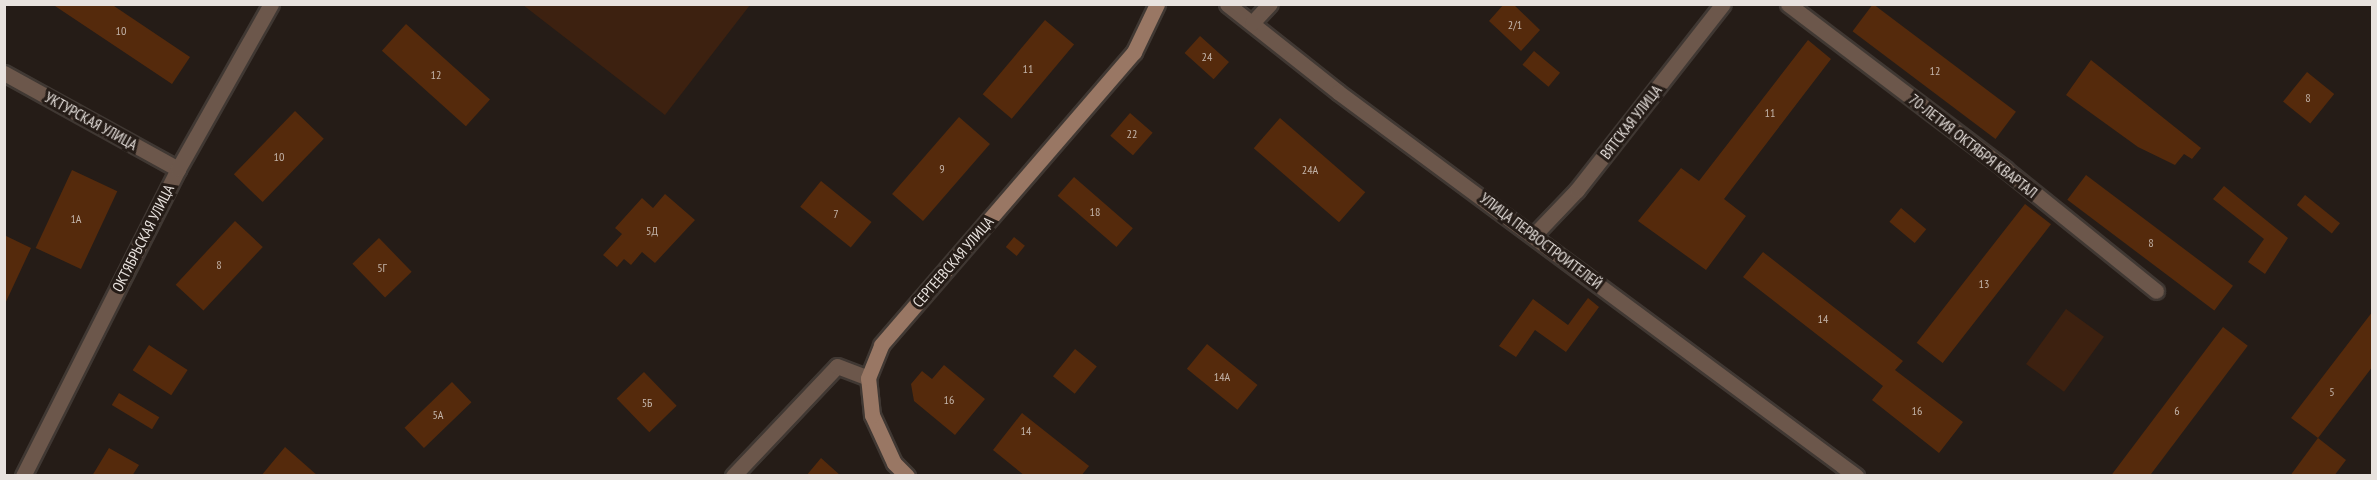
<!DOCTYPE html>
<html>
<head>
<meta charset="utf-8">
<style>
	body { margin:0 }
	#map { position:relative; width:2377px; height:480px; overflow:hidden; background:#251c17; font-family:"PT Sans Narrow",sans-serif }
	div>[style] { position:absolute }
	.green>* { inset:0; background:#3d2110; transform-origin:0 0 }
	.building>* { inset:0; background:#552a0c; transform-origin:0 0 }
	.roads { filter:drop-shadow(2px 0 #403833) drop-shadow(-2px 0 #403833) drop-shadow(0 2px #403833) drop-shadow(0 -2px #403833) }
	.street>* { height:15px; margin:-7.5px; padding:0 7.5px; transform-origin:7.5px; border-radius:7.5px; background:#6c574b }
	.secondary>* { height:15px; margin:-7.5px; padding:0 7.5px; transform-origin:7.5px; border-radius:7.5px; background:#997764 }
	span { translate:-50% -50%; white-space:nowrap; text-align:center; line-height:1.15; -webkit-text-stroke:6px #251c17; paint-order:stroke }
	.number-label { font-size:12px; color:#c3b4aa }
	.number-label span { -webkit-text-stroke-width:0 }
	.street-label { font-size:15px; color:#e8e2de }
	.frame { position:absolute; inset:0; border:6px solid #e8e2de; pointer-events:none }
</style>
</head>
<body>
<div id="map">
	<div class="green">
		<i style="clip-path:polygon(523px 5px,750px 5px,665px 115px)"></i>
		<i style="left:2066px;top:309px;width:47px;height:68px;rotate:36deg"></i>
	</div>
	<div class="building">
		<i style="clip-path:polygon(52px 4px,111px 4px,190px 57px,172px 84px)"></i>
		<i style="clip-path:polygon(1504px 4px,1513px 4px,1540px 30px,1521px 51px,1489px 21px)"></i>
		<i style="left:1873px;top:4px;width:179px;height:34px;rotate:37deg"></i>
		<i style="left:1045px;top:20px;width:38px;height:97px;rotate:40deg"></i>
		<i style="left:406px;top:24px;width:113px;height:36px;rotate:42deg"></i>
		<i style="left:1200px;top:36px;width:39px;height:23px;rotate:42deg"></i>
		<i style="clip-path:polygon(1808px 40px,1831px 59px,1724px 199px,1746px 216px,1706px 270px,1638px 221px,1681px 168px,1699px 181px)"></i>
		<i style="left:1534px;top:51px;width:34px;height:18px;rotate:40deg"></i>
		<i style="clip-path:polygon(2091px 60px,2201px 148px,2192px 159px,2184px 154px,2175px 165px,2138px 147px,2066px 95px)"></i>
		<i style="left:2307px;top:72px;width:35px;height:38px;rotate:39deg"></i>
		<i style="left:295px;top:111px;width:40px;height:88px;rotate:44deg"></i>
		<i style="left:1130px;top:113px;width:30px;height:30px;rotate:41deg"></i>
		<i style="left:959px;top:117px;width:41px;height:102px;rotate:41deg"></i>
		<i style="left:1280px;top:118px;width:113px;height:40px;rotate:41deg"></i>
		<i style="left:72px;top:170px;width:50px;height:86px;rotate:25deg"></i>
		<i style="left:2086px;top:175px;width:184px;height:31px;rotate:37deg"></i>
		<i style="left:1074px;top:177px;width:78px;height:25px;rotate:41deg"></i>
		<i style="left:821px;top:181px;width:65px;height:33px;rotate:39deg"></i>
		<i style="clip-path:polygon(2224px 186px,2288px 238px,2265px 274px,2248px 262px,2264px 239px,2213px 199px)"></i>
		<i style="clip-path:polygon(665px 194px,695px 220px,655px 263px,642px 252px,631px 265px,624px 259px,617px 267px,603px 255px,622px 234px,615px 228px,642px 198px,653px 208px)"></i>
		<i style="left:2305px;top:195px;width:45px;height:13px;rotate:39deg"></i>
		<i style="left:2025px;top:204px;width:33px;height:176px;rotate:38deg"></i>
		<i style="left:1901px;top:208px;width:33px;height:18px;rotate:40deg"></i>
		<i style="left:235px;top:221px;width:38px;height:87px;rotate:43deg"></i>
		<i style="clip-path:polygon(4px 235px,31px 248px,4px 306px)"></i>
		<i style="left:1014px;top:237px;width:14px;height:13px;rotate:39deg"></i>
		<i style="left:379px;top:238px;width:47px;height:37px;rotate:46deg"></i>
		<i style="clip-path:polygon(1763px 252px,1903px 361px,1895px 370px,1963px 422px,1939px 453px,1872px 400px,1883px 386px,1743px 277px)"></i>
		<i style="clip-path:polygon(1588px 298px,1599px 307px,1566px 352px,1535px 330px,1516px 357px,1499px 346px,1533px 299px,1568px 325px)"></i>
		<i style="clip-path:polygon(2373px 311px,2373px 366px,2318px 438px,2291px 418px)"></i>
		<i style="left:2223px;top:327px;width:31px;height:189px;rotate:37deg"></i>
		<i style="left:1207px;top:344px;width:65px;height:32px;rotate:39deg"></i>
		<i style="left:149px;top:345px;width:46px;height:30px;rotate:33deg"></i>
		<i style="left:1075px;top:349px;width:28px;height:35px;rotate:39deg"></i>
		<i style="clip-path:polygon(944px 365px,985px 399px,955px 435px,914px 401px,911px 384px,922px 371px,932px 379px)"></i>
		<i style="left:644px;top:372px;width:47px;height:38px;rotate:46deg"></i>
		<i style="left:452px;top:382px;width:28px;height:66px;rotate:46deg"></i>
		<i style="left:119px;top:393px;width:47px;height:14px;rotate:31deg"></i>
		<i style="clip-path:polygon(1022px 413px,1089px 466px,1081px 476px,1025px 476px,993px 450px)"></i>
		<i style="clip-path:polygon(2318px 438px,2346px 460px,2334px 476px,2290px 476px)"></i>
		<i style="clip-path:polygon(285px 447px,318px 476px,261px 476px)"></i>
		<i style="clip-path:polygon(109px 448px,139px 465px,132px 476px,92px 476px)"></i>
		<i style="clip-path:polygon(821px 458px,841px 476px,806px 476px)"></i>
	</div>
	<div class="roads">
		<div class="street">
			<i style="left:1227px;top:4px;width:142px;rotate:38.4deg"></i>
			<i style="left:1338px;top:92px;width:645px;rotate:36.55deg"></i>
			<i style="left:1788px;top:4px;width:273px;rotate:37.2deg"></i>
			<i style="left:2005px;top:169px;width:194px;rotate:38.9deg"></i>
			<i style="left:1252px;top:23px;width:26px;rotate:-47deg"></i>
			<i style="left:4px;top:73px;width:199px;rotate:28.9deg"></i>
			<i style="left:1534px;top:235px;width:62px;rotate:-46.3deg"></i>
			<i style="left:1577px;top:190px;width:236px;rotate:-51.9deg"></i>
			<i style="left:23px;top:476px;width:344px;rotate:-63.2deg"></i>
			<i style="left:178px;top:169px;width:189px;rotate:-60.6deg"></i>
			<i style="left:733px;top:476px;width:151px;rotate:-46.6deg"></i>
			<i style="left:837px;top:366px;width:33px;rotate:21deg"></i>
		</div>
		<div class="secondary">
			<i style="left:907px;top:476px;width:18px;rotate:-135deg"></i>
			<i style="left:894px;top:463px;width:53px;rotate:-114.6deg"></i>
			<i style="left:872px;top:415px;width:37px;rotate:-96deg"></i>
			<i style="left:868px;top:378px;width:35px;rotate:-68deg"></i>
			<i style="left:881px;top:345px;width:387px;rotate:-49.2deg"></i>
			<i style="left:1134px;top:52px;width:53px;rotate:-64.4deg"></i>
		</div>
	</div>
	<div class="number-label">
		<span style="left:1515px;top:25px">2/1</span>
		<span style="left:121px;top:31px">10</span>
		<span style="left:1207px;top:57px">24</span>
		<span style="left:1028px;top:69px">11</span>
		<span style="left:1935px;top:71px">12</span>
		<span style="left:436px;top:75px">12</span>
		<span style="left:2308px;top:98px">8</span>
		<span style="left:1770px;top:113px">11</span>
		<span style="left:1132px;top:134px">22</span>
		<span style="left:279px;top:157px">10</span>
		<span style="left:942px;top:169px">9</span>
		<span style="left:1310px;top:170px">24А</span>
		<span style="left:1095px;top:212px">18</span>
		<span style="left:836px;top:214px">7</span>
		<span style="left:76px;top:219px">1А</span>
		<span style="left:652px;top:231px">5Д</span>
		<span style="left:2151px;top:243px">8</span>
		<span style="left:219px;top:265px">8</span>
		<span style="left:382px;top:268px">5Г</span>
		<span style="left:1984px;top:284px">13</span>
		<span style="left:1823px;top:319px">14</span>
		<span style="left:1222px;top:377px">14А</span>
		<span style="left:2332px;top:392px">5</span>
		<span style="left:949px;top:400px">16</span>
		<span style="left:647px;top:403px">5Б</span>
		<span style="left:1917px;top:411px">16</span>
		<span style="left:2177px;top:411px">6</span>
		<span style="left:438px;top:415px">5А</span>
		<span style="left:1026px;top:431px">14</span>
	</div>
	<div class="street-label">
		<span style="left:91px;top:121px;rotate:29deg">УКТУРСКАЯ УЛИЦА</span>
		<span style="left:1631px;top:122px;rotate:-52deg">ВЯТСКАЯ УЛИЦА</span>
		<span style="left:1973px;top:146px;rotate:38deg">70-ЛЕТИЯ ОКТЯБРЯ КВАРТАЛ</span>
		<span style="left:143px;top:238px;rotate:-63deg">ОКТЯБРЬСКАЯ УЛИЦА</span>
		<span style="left:1541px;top:241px;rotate:37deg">УЛИЦА ПЕРВОСТРОИТЕЛЕЙ</span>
		<span style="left:953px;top:262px;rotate:-49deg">СЕРГЕЕВСКАЯ УЛИЦА</span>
	</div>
	<div class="frame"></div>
</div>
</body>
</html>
